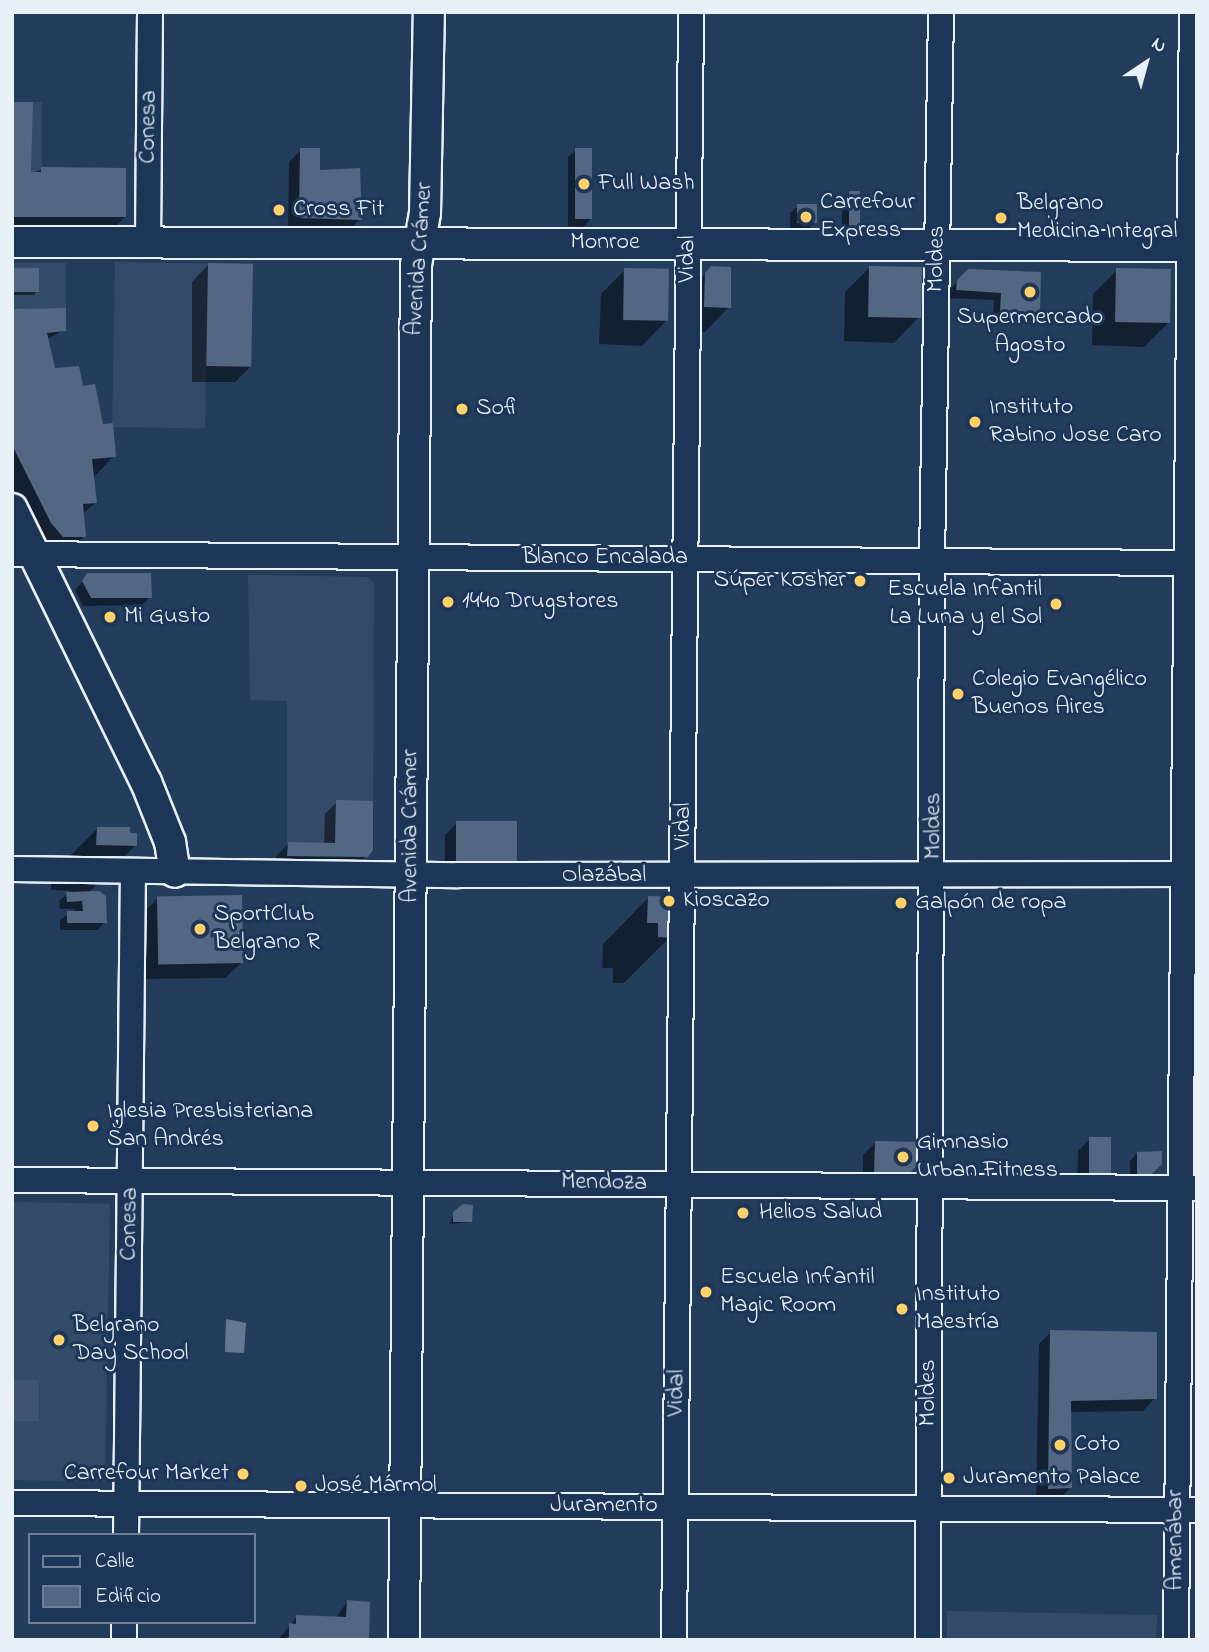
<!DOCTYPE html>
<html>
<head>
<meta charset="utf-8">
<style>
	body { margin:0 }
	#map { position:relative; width:1209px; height:1652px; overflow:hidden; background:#253d5d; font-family:"Indie Flower",sans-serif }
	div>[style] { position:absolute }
	.built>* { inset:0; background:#334a68; transform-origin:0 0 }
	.green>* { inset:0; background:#3e5472; transform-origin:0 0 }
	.water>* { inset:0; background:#657890 }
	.shadow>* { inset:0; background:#0007 }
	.building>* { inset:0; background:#536782; transform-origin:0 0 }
	.roads { filter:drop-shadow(2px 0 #e8f1f8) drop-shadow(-2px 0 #e8f1f8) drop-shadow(0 2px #e8f1f8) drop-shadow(0 -2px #e8f1f8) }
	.minor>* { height:24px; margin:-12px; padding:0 12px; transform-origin:12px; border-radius:12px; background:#1d3557 }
	.major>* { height:30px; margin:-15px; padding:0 15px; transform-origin:15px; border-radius:15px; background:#1d3557 }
	.dots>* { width:19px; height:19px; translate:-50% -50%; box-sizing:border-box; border:4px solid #1d3557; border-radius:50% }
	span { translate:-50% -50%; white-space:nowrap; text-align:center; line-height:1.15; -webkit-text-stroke:6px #1d3557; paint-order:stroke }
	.street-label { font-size:24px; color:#e8f1f8 }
	.poi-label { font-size:24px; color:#e8f1f8 }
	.left { translate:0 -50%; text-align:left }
	.right { translate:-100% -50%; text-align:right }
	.frame { position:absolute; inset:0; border:14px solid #e8f1f8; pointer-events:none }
	.legend { position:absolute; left:28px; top:1533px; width:228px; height:91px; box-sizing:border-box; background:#1d3557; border:2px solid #6e8097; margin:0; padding:9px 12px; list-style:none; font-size:21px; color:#e8f1f8 }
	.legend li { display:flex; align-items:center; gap:14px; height:35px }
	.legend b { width:35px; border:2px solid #6e8097 }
	.north { position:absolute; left:1111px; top:28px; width:70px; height:70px; -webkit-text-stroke:5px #1d3557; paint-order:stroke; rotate:36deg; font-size:19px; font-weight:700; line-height:28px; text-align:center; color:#e8f1f8 }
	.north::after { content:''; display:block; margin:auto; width:24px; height:32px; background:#e8f1f8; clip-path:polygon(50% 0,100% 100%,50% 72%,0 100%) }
</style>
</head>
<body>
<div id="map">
	<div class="built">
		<i style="left:12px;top:102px;width:30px;height:115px"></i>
		<i style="left:115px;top:262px;width:93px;height:165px;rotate:1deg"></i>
		<i style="left:66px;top:263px;width:68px;height:54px;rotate:90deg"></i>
		<i style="clip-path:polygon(248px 575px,368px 577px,374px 583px,373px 850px,368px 857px,287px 856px,287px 701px,250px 700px)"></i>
		<i style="left:12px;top:1202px;width:98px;height:278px;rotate:1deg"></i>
		<i style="clip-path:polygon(947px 1611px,1157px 1615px,1156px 1640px,947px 1640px)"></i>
	</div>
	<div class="green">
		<i style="left:12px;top:1380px;width:27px;height:41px"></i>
	</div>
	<div class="water">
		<i style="clip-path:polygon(226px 1319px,246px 1323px,244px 1353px,225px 1352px)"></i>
	</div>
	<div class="shadow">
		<i style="clip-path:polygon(12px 103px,30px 174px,42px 169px,125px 217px,113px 229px,12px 251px)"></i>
		<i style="clip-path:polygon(301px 150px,360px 219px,352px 227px,288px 230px,289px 162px)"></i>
		<i style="clip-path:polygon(576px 150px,591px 219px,583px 227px,568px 226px,568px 157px)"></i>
		<i style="clip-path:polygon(850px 192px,858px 227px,850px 235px,842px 234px,842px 200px)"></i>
		<i style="clip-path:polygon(798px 206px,815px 222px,807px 230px,790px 230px,790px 213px)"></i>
		<i style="clip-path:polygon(208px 265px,251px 366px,235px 382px,192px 382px,192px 282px)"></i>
		<i style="clip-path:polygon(870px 267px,918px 318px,894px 343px,844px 341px,845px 292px)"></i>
		<i style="clip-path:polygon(711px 268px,729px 307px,705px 332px,681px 331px,681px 299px)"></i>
		<i style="clip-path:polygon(12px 270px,37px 291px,34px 295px,12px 295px)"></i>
		<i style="clip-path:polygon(625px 270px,666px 321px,642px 346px,599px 344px,601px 294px)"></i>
		<i style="clip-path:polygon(969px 270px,1038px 313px,1030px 321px,993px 319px,994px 300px,949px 298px,950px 289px)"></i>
		<i style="clip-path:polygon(1117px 270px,1168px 323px,1144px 347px,1092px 345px,1093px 294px)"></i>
		<i style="clip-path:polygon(12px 311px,64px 330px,47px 339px,53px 367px,81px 388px,114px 456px,92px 479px,95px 503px,82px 515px,84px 536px,60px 560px,12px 551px)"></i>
		<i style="clip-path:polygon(88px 575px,150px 597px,142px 605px,83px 606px,75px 590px)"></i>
		<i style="clip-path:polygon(337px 802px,366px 856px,354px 868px,276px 867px,276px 856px,288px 844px,324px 845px,325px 814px)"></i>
		<i style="clip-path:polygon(457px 823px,515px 862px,445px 874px,445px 835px)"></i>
		<i style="clip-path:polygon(97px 829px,128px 835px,136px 845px,87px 894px,105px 922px,97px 930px,60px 930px,60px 920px,75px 909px,60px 909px,59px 901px,70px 891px,51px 890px,52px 874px)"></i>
		<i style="clip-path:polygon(158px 898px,242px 962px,225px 978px,142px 979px,142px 914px)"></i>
		<i style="clip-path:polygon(648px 898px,670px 937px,624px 983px,613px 983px,613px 968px,602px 968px,603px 944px)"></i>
		<i style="clip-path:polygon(1090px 1139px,1109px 1177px,1077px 1189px,1078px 1151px)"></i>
		<i style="clip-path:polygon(875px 1143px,917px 1163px,863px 1186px,863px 1155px)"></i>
		<i style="clip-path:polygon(1137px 1153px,1160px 1163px,1142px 1181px,1130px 1181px,1130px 1161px)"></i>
		<i style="clip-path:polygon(454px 1213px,471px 1222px,450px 1224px)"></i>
		<i style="clip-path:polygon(1051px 1332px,1155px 1398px,1143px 1411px,1070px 1412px,1070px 1488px,1058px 1500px,1036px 1500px,1039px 1344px)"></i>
		<i style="clip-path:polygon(347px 1602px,367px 1640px,278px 1640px,297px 1616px,335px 1619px)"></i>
	</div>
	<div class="building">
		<i style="clip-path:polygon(12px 102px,33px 102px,31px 172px,41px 172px,41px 167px,126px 168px,126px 217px,12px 217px)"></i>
		<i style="clip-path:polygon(300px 148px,320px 148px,320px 170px,360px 168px,362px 220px,299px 218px)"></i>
		<i style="left:575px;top:148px;width:17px;height:71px"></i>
		<i style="left:849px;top:191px;width:11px;height:36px"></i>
		<i style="left:797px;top:204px;width:20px;height:19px"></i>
		<i style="left:208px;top:263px;width:45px;height:103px;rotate:1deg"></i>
		<i style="clip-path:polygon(711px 266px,731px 267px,731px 308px,704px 307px,705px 273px)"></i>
		<i style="left:869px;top:266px;width:53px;height:51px;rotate:1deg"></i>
		<i style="left:12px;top:268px;width:27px;height:24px"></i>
		<i style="left:624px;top:268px;width:45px;height:52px;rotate:1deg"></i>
		<i style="left:1116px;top:268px;width:55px;height:54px;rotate:1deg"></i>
		<i style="clip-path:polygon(968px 269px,1041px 272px,1040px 314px,1000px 312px,1001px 293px,956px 290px,957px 280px)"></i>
		<i style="clip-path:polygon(66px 308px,66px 331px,47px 333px,55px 368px,79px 366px,83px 386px,95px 384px,103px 424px,113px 423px,116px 457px,92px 459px,97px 503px,83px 504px,86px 537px,63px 537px,51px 523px,12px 445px,12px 309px)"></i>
		<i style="clip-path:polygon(87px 573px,151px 573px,152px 598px,91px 598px,82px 581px)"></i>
		<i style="clip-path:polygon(336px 800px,373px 801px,373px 850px,368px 857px,287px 856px,288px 842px,335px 843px)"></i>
		<i style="left:456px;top:821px;width:61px;height:41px"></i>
		<i style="clip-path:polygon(97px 827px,130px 827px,130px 833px,137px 833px,137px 846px,96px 845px)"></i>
		<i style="clip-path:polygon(99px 891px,106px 896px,107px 923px,67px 923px,67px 911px,83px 911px,82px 901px,67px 902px,66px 892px)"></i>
		<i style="left:242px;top:895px;width:68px;height:85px;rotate:89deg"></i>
		<i style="clip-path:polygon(648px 896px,673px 897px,672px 938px,658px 937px,658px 923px,647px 923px)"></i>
		<i style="left:1089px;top:1137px;width:22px;height:40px"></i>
		<i style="clip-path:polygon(875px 1141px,919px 1142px,918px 1164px,908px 1175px,874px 1175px)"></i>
		<i style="clip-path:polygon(1162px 1151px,1162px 1164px,1152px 1174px,1137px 1174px,1137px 1152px)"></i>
		<i style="clip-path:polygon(463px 1204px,473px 1205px,472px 1222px,453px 1222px,453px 1212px)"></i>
		<i style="clip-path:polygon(1050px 1330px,1157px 1332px,1157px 1399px,1071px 1401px,1072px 1488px,1048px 1489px)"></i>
		<i style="clip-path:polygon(347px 1600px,370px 1602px,369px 1640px,280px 1640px,289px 1637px,289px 1623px,296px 1624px,296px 1615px,346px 1617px)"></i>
	</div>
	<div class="roads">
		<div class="minor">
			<i style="left:148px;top:242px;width:230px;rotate:-89.5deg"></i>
			<i style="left:12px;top:554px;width:1185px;rotate:0.44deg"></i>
			<i style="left:12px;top:869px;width:446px;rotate:0.8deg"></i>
			<i style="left:458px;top:875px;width:739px;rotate:-0.08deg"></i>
			<i style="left:12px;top:1180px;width:1185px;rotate:0.39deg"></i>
			<i style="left:12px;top:1503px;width:1185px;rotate:0.34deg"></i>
			<i style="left:126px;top:1535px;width:664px;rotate:-89.4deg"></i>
			<i style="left:124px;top:1640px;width:18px;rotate:-90deg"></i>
			<i style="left:674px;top:1640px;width:1628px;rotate:-89.4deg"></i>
			<i style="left:928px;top:1640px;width:1080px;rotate:-89.79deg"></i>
			<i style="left:932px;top:560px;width:548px;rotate:-89.06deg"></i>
			<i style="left:1176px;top:1640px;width:1628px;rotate:-89.44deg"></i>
		</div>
		<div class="major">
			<i style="left:12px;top:242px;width:1185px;rotate:0.19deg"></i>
			<i style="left:12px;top:509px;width:304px;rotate:63.9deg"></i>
			<i style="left:146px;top:782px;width:65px;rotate:68.2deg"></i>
			<i style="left:170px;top:842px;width:30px;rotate:81deg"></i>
			<i style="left:404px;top:1640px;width:1375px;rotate:-89.5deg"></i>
			<i style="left:416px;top:265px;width:53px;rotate:-80.2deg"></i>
			<i style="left:425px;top:213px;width:201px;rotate:-88.9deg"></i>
		</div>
	</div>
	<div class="dots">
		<i style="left:584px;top:184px;background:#ffd166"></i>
		<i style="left:279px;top:210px;background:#ffd166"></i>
		<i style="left:806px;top:217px;background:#ffd166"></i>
		<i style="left:1001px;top:218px;background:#ffd166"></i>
		<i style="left:1030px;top:292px;background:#ffd166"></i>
		<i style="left:462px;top:409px;background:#ffd166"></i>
		<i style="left:975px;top:422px;background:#ffd166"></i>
		<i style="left:860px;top:581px;background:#ffd166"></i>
		<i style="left:448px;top:602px;background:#ffd166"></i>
		<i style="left:1056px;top:604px;background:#ffd166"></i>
		<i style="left:110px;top:617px;background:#ffd166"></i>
		<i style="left:958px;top:694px;background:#ffd166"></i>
		<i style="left:669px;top:901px;background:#ffd166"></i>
		<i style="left:901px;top:903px;background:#ffd166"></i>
		<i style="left:200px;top:929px;background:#ffd166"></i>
		<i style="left:93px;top:1126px;background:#ffd166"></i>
		<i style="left:903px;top:1157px;background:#ffd166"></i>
		<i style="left:743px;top:1213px;background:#ffd166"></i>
		<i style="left:706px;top:1292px;background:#ffd166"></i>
		<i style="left:902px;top:1309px;background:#ffd166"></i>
		<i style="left:59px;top:1340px;background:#ffd166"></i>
		<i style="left:1060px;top:1445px;background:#ffd166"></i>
		<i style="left:243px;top:1474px;background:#ffd166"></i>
		<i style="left:949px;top:1478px;background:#ffd166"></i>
		<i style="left:301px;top:1486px;background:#ffd166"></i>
	</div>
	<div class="street-label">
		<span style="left:149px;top:127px;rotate:-89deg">Conesa</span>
		<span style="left:605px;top:243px">Monroe</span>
		<span style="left:420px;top:259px;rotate:-86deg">Avenida Crámer</span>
		<span style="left:688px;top:259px;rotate:-89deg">Vidal</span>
		<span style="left:937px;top:259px;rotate:-89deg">Moldes</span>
		<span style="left:605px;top:558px">Blanco Encalada</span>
		<span style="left:411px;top:826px;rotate:-90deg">Avenida Crámer</span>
		<span style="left:684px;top:826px;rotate:-90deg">Vidal</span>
		<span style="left:934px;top:826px;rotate:-90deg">Moldes</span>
		<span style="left:604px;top:876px">Olazábal</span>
		<span style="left:604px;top:1183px;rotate:1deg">Mendoza</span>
		<span style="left:130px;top:1224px;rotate:-89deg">Conesa</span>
		<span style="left:677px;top:1393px;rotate:-89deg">Vidal</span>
		<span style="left:929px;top:1393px;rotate:-90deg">Moldes</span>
		<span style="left:604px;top:1506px">Juramento</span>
		<span style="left:1176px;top:1540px;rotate:-90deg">Amenábar</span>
	</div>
	<div class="poi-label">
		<span class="left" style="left:598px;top:184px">Full Wash</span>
		<span class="left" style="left:820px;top:217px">Carrefour<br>Express</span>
		<span class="left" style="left:1017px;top:218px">Belgrano<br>Medicina Integral</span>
		<span class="left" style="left:293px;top:210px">Cross Fit</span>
		<span style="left:1030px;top:332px">Supermercado<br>Agosto</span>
		<span class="left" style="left:989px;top:422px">Instituto<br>Rabino Jose Caro</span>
		<span class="left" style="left:476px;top:409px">Sofi</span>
		<span class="right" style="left:846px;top:581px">Súper Kosher</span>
		<span class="right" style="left:1042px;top:604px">Escuela Infantil<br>La Luna y el Sol</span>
		<span class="left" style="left:462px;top:602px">1440 Drugstores</span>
		<span class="left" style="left:124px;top:617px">Mi Gusto</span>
		<span class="left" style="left:972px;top:694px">Colegio Evangélico<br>Buenos Aires</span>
		<span class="left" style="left:683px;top:901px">Kioscazo</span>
		<span class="left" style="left:915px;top:903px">Galpón de ropa</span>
		<span class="left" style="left:214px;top:929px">SportClub<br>Belgrano R</span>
		<span class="left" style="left:107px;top:1126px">Iglesia Presbisteriana<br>San Andrés</span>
		<span class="left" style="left:917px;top:1157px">Gimnasio<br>Urban Fitness</span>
		<span class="left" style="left:759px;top:1213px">Helios Salud</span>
		<span class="left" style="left:720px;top:1292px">Escuela Infantil<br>Magic Room</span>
		<span class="left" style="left:916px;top:1309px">Instituto<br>Maestría</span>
		<span class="left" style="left:73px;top:1340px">Belgrano<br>Day School</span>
		<span class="left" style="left:1074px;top:1445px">Coto</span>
		<span class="right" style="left:229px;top:1474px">Carrefour Market</span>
		<span class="left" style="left:963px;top:1478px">Juramento Palace</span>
		<span class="left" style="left:315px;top:1486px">José Mármol</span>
	</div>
	<div class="frame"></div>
	<ul class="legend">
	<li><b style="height:9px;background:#1d3557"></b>Calle</li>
	<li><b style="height:19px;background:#536782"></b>Edificio</li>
	</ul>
	<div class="north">N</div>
</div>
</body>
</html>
